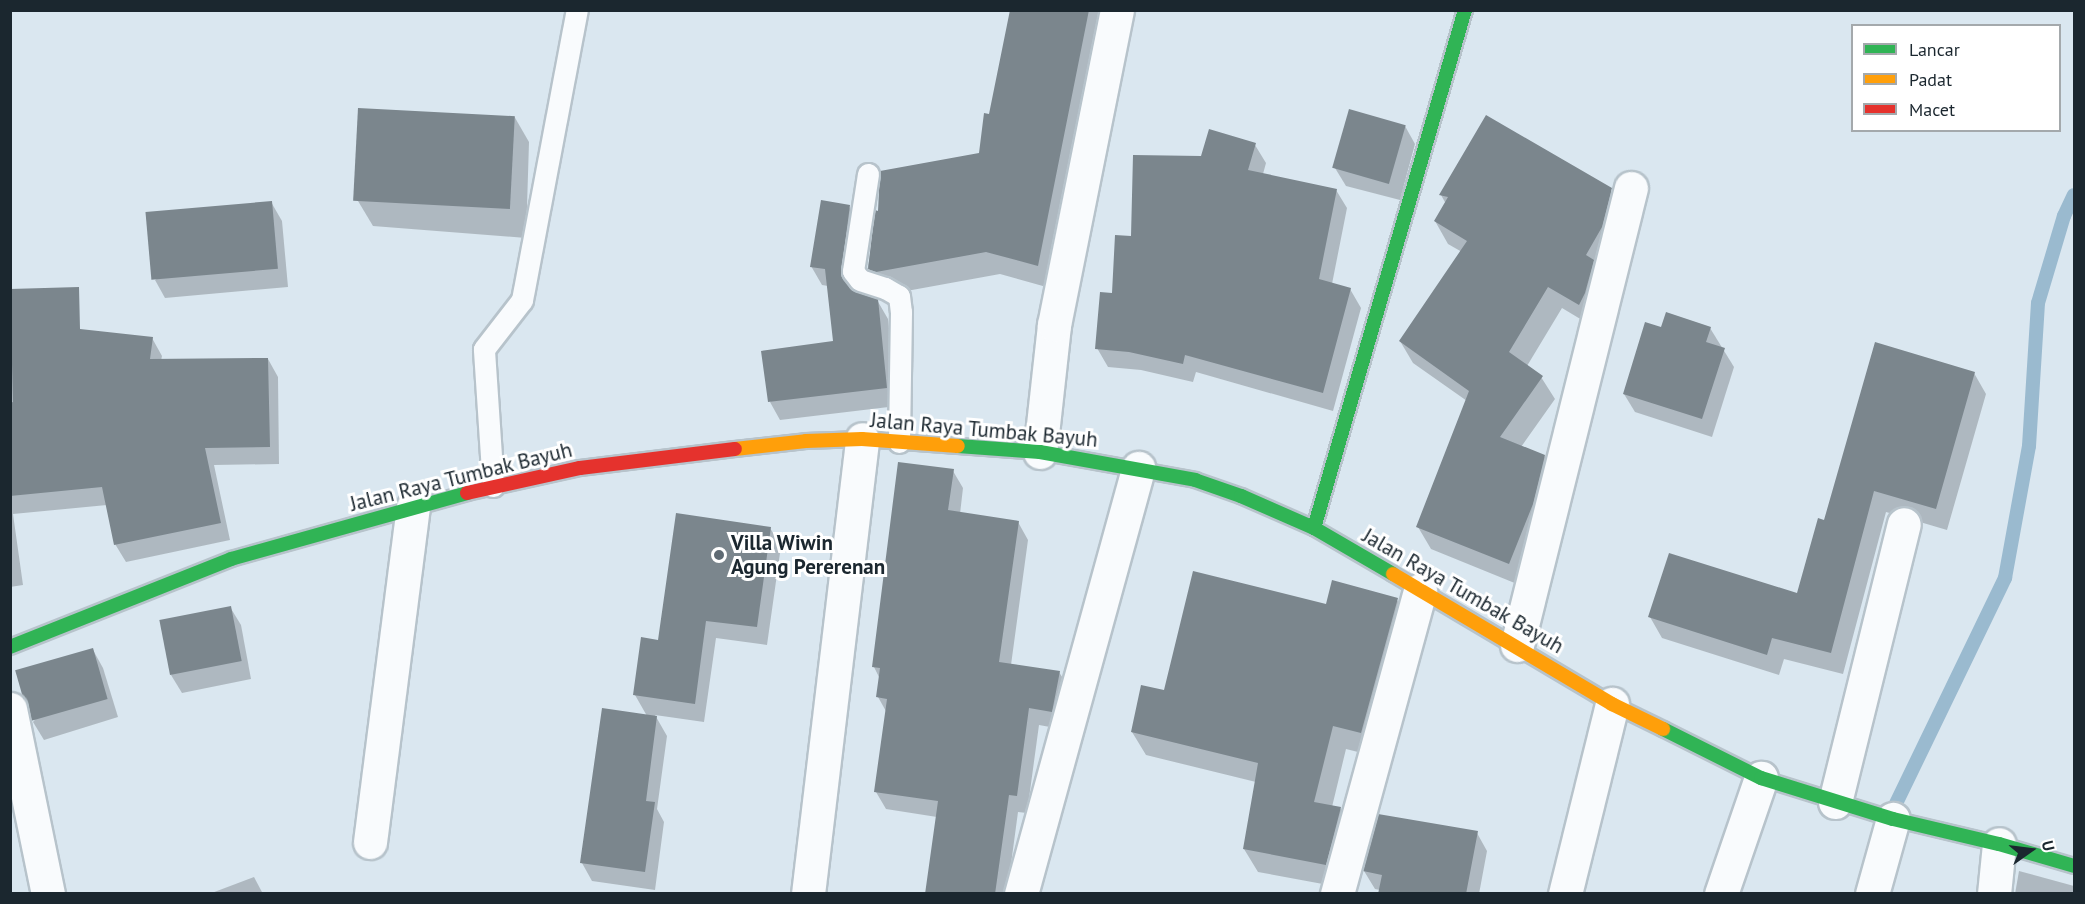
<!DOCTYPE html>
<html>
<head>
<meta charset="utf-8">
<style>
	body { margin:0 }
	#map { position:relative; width:2085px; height:904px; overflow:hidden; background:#dae7f0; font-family:"PT Sans",sans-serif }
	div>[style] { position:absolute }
	.shadow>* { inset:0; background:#0003 }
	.stream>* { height:14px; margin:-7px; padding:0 7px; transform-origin:7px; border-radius:7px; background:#9abacf }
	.building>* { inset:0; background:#7b868d; transform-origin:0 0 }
	.roads { filter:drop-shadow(2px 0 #b7c3cb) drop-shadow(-2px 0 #b7c3cb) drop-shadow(0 2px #b7c3cb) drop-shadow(0 -2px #b7c3cb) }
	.lane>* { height:21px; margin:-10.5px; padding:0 10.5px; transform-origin:10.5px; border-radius:10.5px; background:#f9fbfd }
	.street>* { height:33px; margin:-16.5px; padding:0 16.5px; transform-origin:16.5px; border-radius:16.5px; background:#f9fbfd }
	.fast>* { height:14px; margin:-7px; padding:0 7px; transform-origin:7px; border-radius:7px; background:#30b455 }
	.slow>* { height:14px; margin:-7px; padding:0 7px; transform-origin:7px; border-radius:7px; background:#ff9f0a }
	.jam>* { height:14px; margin:-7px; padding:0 7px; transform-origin:7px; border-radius:7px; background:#e5322d }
	.dots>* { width:16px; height:16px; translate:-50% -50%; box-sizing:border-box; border:3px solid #fff; border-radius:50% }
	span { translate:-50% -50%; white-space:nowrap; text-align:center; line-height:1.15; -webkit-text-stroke:6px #fff; paint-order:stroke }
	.street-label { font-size:21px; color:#1b272f }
	.poi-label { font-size:21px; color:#1b272f; font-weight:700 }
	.left { translate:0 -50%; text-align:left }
	.frame { position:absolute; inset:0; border:12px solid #1b272f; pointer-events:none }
	.legend { position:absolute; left:1851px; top:24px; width:210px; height:108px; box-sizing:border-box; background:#fff; border:2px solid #a4a9ac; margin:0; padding:8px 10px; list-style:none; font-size:18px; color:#1b272f }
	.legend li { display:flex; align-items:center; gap:12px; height:30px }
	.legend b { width:30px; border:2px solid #a4a9ac }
	.north { position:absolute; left:2001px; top:820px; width:60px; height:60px; -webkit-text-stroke:4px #fff; paint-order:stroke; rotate:76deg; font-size:16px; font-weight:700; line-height:24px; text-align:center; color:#1b272f }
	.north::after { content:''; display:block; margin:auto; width:21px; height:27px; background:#1b272f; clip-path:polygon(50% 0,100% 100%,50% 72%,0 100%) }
</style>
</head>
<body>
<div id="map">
	<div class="shadow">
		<i style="clip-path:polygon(1012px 10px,1106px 10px,1050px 288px,1000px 274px,890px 294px,881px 290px,868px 267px,877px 212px,981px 155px)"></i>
		<i style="clip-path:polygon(514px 116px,529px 142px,526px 238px,373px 226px,358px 201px)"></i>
		<i style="clip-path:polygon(1405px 126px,1415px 144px,1400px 200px,1346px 186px,1335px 168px)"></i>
		<i style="clip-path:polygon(1255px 145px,1266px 163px,1263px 174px,1336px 190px,1347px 208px,1332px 284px,1350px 289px,1361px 308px,1333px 411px,1196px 372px,1193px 382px,1141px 370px,1108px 367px,1097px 348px,1133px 238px,1202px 158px)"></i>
		<i style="clip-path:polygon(1610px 190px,1624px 212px,1592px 326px,1562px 308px,1527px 366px,1541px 377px,1555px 399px,1521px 447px,1544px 456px,1557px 479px,1522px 586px,1431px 549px,1418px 527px,1467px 401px,1413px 363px,1400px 341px,1462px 252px,1448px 244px,1435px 221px,1446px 204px,1441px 195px)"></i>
		<i style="clip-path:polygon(271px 202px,282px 221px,288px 287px,165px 298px,155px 280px)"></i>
		<i style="clip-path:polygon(849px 207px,860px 225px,851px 289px,855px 293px,877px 300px,888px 319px,897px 406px,780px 420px,770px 402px,834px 342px,828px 286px,822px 285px,811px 266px)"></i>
		<i style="clip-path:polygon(1710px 328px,1734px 367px,1712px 437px,1635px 412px,1624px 394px,1662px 329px)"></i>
		<i style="clip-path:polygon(88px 332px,152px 338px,162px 356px,161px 361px,268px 359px,278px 377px,279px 464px,214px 465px,230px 540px,126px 562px,115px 544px,107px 505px,13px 514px,23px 585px,10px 587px,10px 350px)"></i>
		<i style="clip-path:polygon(1974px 373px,1986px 394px,1947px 530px,1886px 512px,1843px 674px,1784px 659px,1779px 675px,1662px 638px,1650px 617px,1798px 595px,1825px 522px)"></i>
		<i style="clip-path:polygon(953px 471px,963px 488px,960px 514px,1018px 522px,1028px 540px,1011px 665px,1059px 672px,1070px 690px,1061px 729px,1039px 725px,1027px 813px,1018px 812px,1007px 894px,927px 894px,937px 817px,886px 809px,876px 792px,887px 713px,878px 697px,880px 679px,874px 667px)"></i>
		<i style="clip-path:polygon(770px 528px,781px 546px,767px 645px,716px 638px,704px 722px,655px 715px,667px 736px,657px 809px,664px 822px,655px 890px,592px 881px,582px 863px,647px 716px,635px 695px,659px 642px)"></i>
		<i style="clip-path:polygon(1397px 600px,1411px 623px,1374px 756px,1346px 749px,1332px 807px,1340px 808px,1354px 832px,1339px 887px,1258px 872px,1244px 849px,1256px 782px,1146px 755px,1132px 732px,1165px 692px,1327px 605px)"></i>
		<i style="clip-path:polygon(230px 607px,241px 625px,251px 679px,182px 693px,171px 675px)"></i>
		<i style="clip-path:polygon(93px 650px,103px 668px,118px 717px,44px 740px,33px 722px)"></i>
		<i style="clip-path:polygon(1477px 833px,1487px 851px,1479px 894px,1379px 894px,1380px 890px,1375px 889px,1364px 871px)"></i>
		<i style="clip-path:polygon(2019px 871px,2074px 886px,2074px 894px,2015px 894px)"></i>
		<i style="clip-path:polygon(254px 877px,263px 894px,209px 894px)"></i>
	</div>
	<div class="stream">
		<i style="left:1889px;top:818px;width:267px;rotate:-64.2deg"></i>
		<i style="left:2005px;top:578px;width:134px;rotate:-79.7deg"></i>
		<i style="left:2029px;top:446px;width:143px;rotate:-86.4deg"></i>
		<i style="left:2038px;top:303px;width:91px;rotate:-73.4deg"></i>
		<i style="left:2064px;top:216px;width:23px;rotate:-65deg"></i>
	</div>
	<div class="building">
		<i style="clip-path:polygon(1010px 10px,1089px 10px,1038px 266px,986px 252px,876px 272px,868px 269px,875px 210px,878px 211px,880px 171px,979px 153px,984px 113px,989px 114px)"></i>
		<i style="left:358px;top:108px;width:157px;height:93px;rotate:3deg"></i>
		<i style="left:1349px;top:109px;width:59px;height:61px;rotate:16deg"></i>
		<i style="clip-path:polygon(1486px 115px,1612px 188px,1602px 227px,1586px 255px,1594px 260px,1585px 293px,1579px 305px,1548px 287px,1509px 352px,1543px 376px,1500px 437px,1545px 455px,1533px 504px,1509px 564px,1416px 527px,1469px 391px,1399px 341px,1467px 241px,1434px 221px,1448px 197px,1439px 195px)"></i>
		<i style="clip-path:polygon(1209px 129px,1256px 143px,1248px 170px,1337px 189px,1319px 279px,1351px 288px,1323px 393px,1185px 355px,1183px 364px,1129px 352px,1095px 349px,1100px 292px,1112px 293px,1115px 235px,1131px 236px,1133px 155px,1201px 156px)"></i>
		<i style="clip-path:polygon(821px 200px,850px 205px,841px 274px,856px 292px,878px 299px,887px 388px,768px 402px,761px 351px,833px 341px,825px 269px,810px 267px)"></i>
		<i style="left:272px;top:201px;width:68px;height:127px;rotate:85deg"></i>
		<i style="clip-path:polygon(79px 287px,80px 329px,153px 337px,150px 359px,268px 358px,270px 447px,205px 448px,221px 523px,114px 545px,102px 487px,10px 496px,10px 403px,13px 402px,10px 289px)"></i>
		<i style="clip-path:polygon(1666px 312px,1711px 327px,1706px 342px,1725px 348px,1702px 419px,1623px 394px,1645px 322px,1661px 327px)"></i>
		<i style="clip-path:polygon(1875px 342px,1975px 372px,1936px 509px,1874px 491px,1831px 653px,1772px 638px,1767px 655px,1648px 617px,1669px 553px,1797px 593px,1818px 518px,1824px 520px)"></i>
		<i style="clip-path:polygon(898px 462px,954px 469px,948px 510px,1019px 521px,999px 662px,1060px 671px,1052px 712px,1029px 708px,1017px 796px,1009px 795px,995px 894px,925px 894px,938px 801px,874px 792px,887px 699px,876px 697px,880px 668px,872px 667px)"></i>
		<i style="clip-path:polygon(676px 513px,771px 527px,757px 627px,706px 621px,695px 704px,633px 695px,641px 637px,658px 640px)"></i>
		<i style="clip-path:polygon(1193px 571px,1326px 604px,1332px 580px,1398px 598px,1361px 733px,1333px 726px,1314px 802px,1341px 807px,1326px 865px,1243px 849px,1258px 763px,1131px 732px,1141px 685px,1164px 690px)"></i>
		<i style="left:231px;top:606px;width:56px;height:73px;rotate:79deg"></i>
		<i style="left:93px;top:648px;width:53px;height:81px;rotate:74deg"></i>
		<i style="clip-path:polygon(602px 708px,657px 716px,646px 801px,655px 802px,645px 872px,580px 863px)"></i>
		<i style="clip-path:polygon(1378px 814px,1478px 831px,1466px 894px,1378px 894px,1382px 875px,1363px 871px)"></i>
	</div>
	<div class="roads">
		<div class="lane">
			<i style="left:868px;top:174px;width:98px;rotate:98.8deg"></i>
			<i style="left:853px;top:271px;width:11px;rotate:52deg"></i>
			<i style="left:860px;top:280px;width:26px;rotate:18deg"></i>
			<i style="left:885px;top:288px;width:16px;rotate:30deg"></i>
			<i style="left:899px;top:296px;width:16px;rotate:83deg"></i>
			<i style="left:901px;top:312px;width:130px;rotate:90.9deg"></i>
			<i style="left:493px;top:486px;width:137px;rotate:-93.8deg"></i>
			<i style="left:484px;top:349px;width:62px;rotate:-52.2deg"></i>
			<i style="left:522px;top:300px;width:295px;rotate:-79.3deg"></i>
		</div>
		<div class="street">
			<i style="left:1040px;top:452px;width:128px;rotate:-83.7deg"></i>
			<i style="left:1054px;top:325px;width:321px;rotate:-78.7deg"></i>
			<i style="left:1517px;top:645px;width:471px;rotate:-76deg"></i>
			<i style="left:10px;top:709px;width:189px;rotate:78.4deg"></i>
			<i style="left:1835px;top:802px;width:286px;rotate:-76.1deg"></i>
			<i style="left:370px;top:842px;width:337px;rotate:-82.7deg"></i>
			<i style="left:808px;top:894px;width:458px;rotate:-83.2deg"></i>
			<i style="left:1021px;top:894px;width:442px;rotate:-74.6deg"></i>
			<i style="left:1337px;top:894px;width:315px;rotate:-74.7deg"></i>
			<i style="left:1565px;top:894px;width:196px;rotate:-76.1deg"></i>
			<i style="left:1721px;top:894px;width:123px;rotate:-71deg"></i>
			<i style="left:1872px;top:894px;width:78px;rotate:-74.4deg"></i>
			<i style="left:1994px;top:894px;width:50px;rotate:-84.3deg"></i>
		</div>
		<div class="fast">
			<i style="left:958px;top:446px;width:82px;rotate:4.2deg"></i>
			<i style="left:1040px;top:452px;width:158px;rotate:10.2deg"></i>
			<i style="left:1195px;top:480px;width:49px;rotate:19.2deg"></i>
			<i style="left:1241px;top:496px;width:80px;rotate:23.7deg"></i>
			<i style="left:1314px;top:528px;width:91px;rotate:30.2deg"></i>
			<i style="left:1314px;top:528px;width:540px;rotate:-73.75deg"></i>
			<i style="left:10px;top:647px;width:238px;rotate:-21.7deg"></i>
			<i style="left:231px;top:559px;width:245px;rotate:-15.6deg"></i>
			<i style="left:1663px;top:729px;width:110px;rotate:26.6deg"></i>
			<i style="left:1761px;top:778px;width:138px;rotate:17.3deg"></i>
			<i style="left:1893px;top:819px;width:109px;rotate:13.3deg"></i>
			<i style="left:1999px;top:844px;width:78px;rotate:16.3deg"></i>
		</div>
		<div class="slow">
			<i style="left:735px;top:449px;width:71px;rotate:-6.4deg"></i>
			<i style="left:806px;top:441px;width:56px;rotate:-2deg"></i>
			<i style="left:862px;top:439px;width:96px;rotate:4.2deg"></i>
			<i style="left:1393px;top:574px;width:255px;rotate:30.7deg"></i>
			<i style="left:1612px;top:704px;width:57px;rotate:26.1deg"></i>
		</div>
		<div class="jam">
			<i style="left:467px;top:493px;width:116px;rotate:-12.5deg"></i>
			<i style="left:580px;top:468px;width:156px;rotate:-7deg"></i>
		</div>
	</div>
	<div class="dots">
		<i style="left:719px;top:555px;background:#5e6a73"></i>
	</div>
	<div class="street-label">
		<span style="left:984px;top:430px;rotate:5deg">Jalan Raya Tumbak Bayuh</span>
		<span style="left:461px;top:477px;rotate:-14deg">Jalan Raya Tumbak Bayuh</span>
		<span style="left:1463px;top:591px;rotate:30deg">Jalan Raya Tumbak Bayuh</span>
	</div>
	<div class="poi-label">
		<span class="left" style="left:731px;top:555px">Villa Wiwin<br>Agung Pererenan</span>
	</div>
	<div class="frame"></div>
	<ul class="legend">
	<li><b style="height:8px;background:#30b455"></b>Lancar</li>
	<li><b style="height:8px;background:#ff9f0a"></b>Padat</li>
	<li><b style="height:8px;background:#e5322d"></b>Macet</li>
	</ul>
	<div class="north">U</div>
</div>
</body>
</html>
